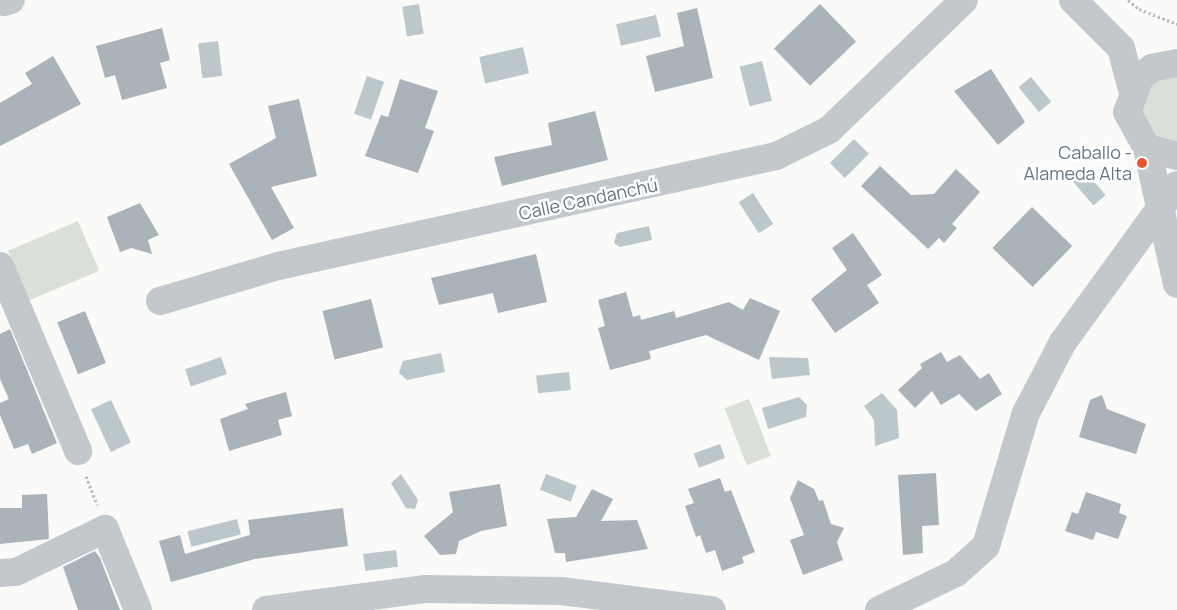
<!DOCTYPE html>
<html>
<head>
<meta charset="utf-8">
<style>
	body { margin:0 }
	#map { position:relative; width:1177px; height:610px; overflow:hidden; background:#fafaf8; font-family:Manrope,sans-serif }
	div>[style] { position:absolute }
	.green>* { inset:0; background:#dadfd7; transform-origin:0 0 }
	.water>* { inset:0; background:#bbc7cb; transform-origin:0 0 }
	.building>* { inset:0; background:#aab3b9; transform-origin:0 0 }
	.path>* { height:3px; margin-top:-1.5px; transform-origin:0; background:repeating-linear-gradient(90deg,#bbbfc2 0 2.5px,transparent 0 5px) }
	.street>* { height:28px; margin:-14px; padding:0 14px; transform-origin:14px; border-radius:14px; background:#c3c8cc }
	.dots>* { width:14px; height:14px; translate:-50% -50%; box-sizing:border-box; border:2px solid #fff; border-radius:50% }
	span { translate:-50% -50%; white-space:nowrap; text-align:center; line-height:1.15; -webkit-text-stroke:5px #fff; paint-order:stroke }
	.poi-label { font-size:18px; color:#657683 }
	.right { translate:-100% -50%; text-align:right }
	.street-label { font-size:18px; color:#657683 }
</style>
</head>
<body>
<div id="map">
	<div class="green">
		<i style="clip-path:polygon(1177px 72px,1177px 146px,1160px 143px,1139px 116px,1149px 82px)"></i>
		<i style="left:78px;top:221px;width:54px;height:76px;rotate:67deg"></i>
		<i style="left:749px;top:399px;width:61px;height:26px;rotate:69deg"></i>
	</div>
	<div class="water">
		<i style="left:419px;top:4px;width:30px;height:17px;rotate:81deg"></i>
		<i style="left:656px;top:15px;width:22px;height:41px;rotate:77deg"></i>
		<i style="left:218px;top:41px;width:35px;height:20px;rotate:83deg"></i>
		<i style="left:523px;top:47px;width:27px;height:45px;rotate:77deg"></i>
		<i style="left:762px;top:61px;width:41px;height:23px;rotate:76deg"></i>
		<i style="left:367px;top:76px;width:18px;height:40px;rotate:19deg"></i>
		<i style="left:1031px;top:77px;width:32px;height:16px;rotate:51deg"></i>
		<i style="left:854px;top:139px;width:21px;height:34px;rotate:45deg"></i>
		<i style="left:1084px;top:170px;width:33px;height:16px;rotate:49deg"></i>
		<i style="left:753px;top:193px;width:37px;height:17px;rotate:57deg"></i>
		<i style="clip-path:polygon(649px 226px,652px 240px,620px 247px,614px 243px,617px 233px)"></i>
		<i style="clip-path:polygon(441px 353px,445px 372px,407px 380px,399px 373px,403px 361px)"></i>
		<i style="left:221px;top:357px;width:18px;height:38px;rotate:71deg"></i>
		<i style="clip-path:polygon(769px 357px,808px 358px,810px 375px,772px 379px)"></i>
		<i style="left:569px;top:372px;width:18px;height:33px;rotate:84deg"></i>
		<i style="clip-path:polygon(882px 393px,897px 410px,899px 438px,875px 446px,874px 420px,864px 406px)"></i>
		<i style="clip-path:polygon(799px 397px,807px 405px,806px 417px,768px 429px,762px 408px)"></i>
		<i style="left:111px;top:400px;width:47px;height:22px;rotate:65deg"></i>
		<i style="left:720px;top:444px;width:15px;height:28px;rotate:70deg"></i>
		<i style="clip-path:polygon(401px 474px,418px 500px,415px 509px,406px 508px,391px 483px)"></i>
		<i style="left:546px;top:474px;width:33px;height:17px;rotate:21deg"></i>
		<i style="left:237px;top:519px;width:16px;height:51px;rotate:76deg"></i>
		<i style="left:396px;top:550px;width:17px;height:33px;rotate:83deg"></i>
	</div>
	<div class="building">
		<i style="left:820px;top:4px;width:52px;height:64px;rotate:46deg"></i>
		<i style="clip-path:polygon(697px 8px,713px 78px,655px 92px,646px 56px,684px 46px,677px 13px)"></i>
		<i style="clip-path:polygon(162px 28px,170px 60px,160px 63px,167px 88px,122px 100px,115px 75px,105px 78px,96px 46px)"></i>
		<i style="clip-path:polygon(53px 56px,81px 104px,0 146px,0 103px,32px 84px,25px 73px)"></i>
		<i style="clip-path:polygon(991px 69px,1025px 122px,998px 145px,954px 91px)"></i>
		<i style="clip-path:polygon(400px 79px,438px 91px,425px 128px,434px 131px,418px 173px,365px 156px,381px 115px,388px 117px)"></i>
		<i style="clip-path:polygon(299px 99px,317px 176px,271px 187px,294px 228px,272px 240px,229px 164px,276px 138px,268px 106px)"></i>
		<i style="clip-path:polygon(595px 111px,608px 160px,502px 186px,494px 157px,552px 145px,548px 123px)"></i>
		<i style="clip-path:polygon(880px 166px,911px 195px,934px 194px,956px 169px,980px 192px,952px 224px,957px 228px,944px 243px,939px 238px,928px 249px,861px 186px)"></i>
		<i style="clip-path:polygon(140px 203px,159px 235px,148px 240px,152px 254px,131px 248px,120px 252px,107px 217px)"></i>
		<i style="left:1032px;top:207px;width:56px;height:57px;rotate:44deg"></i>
		<i style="clip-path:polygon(853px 233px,882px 275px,867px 285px,879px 303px,835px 333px,811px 299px,847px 270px,832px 248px)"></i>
		<i style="clip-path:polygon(536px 254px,547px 302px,498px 313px,493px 293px,439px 305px,431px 278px)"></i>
		<i style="clip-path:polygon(626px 292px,633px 317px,640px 315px,641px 320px,674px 311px,676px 318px,729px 302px,743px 310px,750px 298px,780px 311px,759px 360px,706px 335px,649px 351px,651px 359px,610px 370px,598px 328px,605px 326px,598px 300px)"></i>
		<i style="left:371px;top:299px;width:50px;height:50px;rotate:76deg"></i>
		<i style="left:85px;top:311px;width:56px;height:30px;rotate:68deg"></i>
		<i style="clip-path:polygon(10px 329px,57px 443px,32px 454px,28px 444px,14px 449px,0 415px,0 403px,9px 399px,0 379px,0 334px)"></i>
		<i style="clip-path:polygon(941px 352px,947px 362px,960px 355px,980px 379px,989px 373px,1002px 394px,976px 411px,959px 394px,941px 405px,932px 391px,915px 408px,898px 390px,922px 368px,920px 364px)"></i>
		<i style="clip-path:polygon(286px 392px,292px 416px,278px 420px,282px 435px,229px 451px,220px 419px,248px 409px,245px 404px)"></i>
		<i style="clip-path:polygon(1102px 395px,1107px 409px,1146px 424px,1136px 454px,1079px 437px,1090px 400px)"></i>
		<i style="clip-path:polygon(936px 473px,939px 525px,922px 526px,923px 553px,903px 555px,898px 475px)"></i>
		<i style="clip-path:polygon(720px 478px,725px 492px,731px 490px,755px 552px,742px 557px,744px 563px,722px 571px,715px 550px,706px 553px,700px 535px,696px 537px,685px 506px,694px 503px,688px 489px)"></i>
		<i style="clip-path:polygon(798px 480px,814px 489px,819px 501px,823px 500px,831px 524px,844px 528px,837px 542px,843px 560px,803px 575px,790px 540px,804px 535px,790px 498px)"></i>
		<i style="clip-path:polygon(500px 484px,507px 526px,481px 531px,459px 541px,456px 554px,440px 555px,424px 536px,453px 512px,449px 492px)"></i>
		<i style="clip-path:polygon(592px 489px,613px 499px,601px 521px,637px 520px,648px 549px,566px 562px,565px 553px,555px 553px,547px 519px,576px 517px)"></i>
		<i style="clip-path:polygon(1086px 492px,1121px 504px,1119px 513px,1127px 516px,1118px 539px,1096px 532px,1093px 540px,1065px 531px,1072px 512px,1078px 514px)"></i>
		<i style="clip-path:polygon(47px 494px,49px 539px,0 544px,0 508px,22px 508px,22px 495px)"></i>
		<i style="clip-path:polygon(343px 508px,348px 546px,255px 559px,171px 582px,159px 541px,180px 535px,185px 554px,250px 535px,248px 520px)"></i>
		<i style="clip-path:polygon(95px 551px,100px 558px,120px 610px,78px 610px,63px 567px)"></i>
	</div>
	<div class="path">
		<i style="left:1128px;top:0;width:14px;rotate:39deg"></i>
		<i style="left:1139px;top:9px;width:41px;rotate:21.5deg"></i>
		<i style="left:86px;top:476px;width:31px;rotate:69deg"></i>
	</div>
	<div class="street">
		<i style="left:1073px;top:0;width:68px;rotate:45deg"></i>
		<i style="left:1121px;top:48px;width:42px;rotate:75deg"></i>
		<i style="left:4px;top:2px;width:7px;rotate:-16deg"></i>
		<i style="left:1177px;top:63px;width:25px;rotate:169deg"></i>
		<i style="left:1152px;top:68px;width:15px;rotate:143deg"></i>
		<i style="left:1140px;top:77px;width:37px;rotate:110deg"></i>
		<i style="left:1127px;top:112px;width:41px;rotate:60.9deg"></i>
		<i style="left:1147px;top:148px;width:31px;rotate:15deg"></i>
		<i style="left:1147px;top:148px;width:139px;rotate:77.6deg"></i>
		<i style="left:0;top:266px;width:201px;rotate:67.1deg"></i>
		<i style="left:160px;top:301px;width:123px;rotate:-16.5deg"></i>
		<i style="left:278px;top:266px;width:510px;rotate:-12.46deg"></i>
		<i style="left:776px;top:156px;width:59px;rotate:-26.1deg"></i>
		<i style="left:829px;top:130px;width:187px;rotate:-43.9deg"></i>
		<i style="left:0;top:573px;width:16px;rotate:-4deg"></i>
		<i style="left:16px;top:572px;width:99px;rotate:-25.8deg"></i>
		<i style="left:105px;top:529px;width:87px;rotate:67.8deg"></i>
		<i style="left:266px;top:610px;width:161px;rotate:-7.5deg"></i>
		<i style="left:426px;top:589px;width:135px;rotate:0.8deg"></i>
		<i style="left:561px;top:591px;width:152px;rotate:7.2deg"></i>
		<i style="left:879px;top:610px;width:85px;rotate:-25.7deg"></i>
		<i style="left:956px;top:573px;width:40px;rotate:-42deg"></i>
		<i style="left:986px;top:546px;width:139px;rotate:-73.3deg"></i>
		<i style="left:1026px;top:413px;width:80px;rotate:-62.5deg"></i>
		<i style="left:1063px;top:342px;width:194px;rotate:-54deg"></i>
	</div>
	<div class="dots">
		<i style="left:1142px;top:163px;background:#e4572e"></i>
	</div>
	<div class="poi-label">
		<span class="right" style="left:1132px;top:163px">Caballo -<br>Alameda Alta</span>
	</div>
	<div class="street-label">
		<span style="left:588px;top:199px;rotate:-12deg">Calle Candanchú</span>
	</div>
</div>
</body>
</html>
